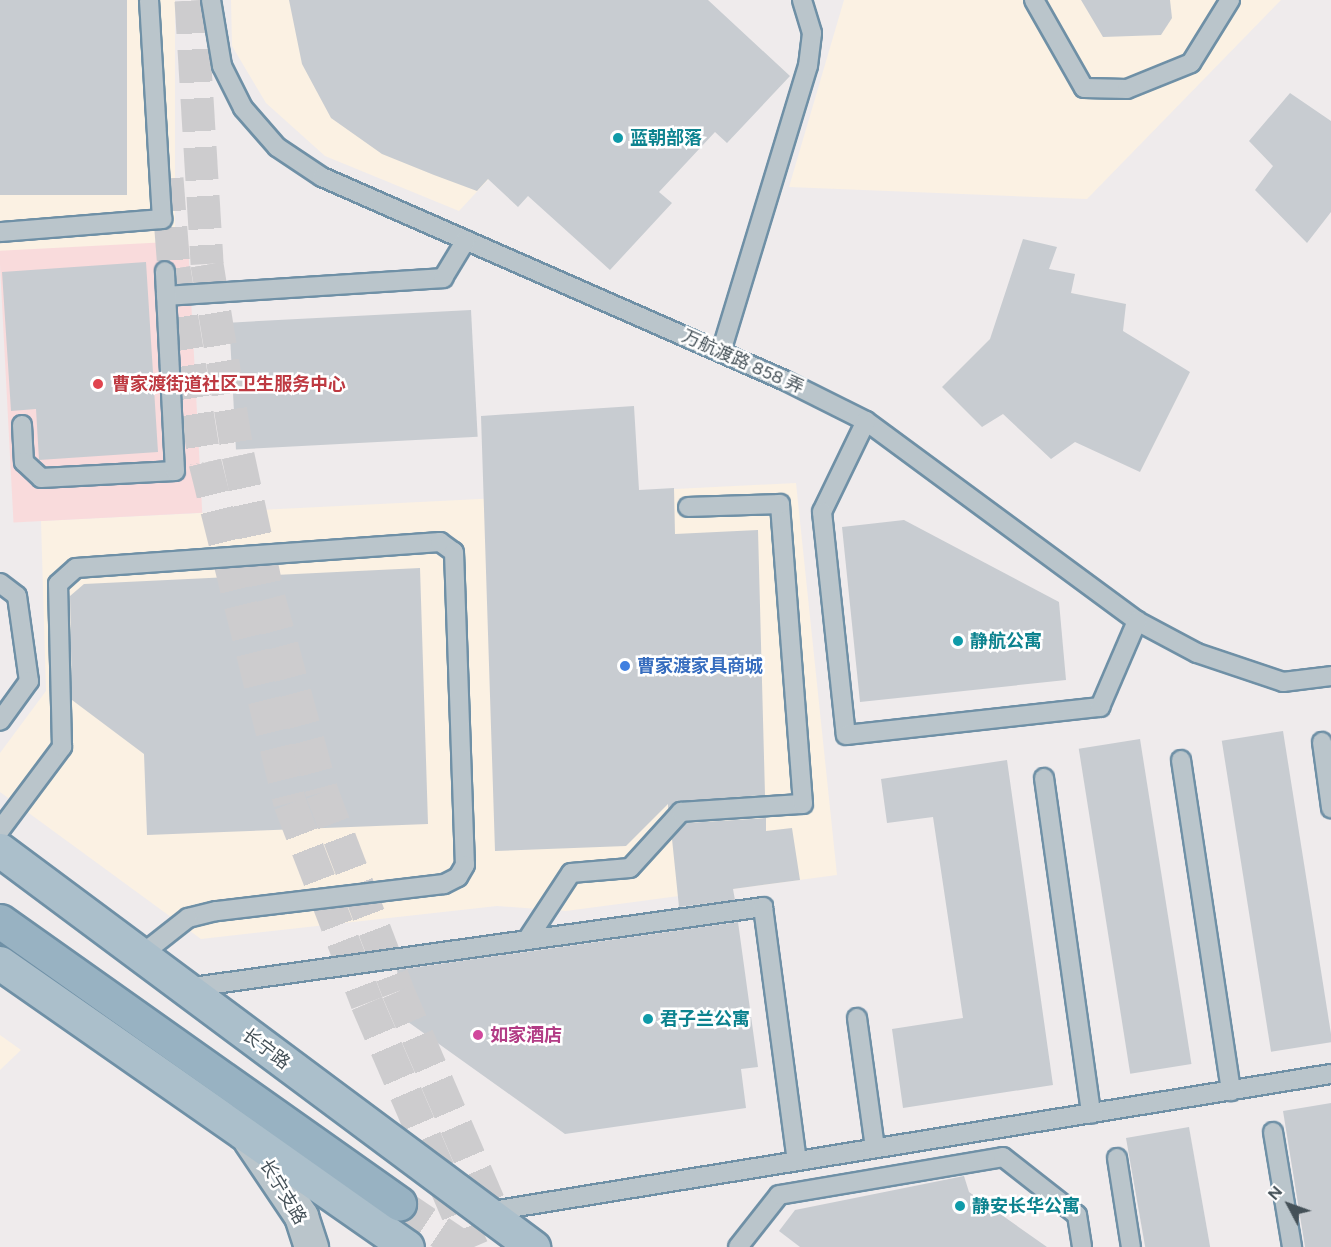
<!DOCTYPE html>
<html>
<head>
<meta charset="utf-8">
<style>
	body { margin:0 }
	#map { position:relative; width:1331px; height:1247px; overflow:hidden; background:#efebec; font-family:Figtree,"Noto Sans SC",sans-serif }
	div>[style] { position:absolute }
	.commercial>* { inset:0; background:#fbf1e3; transform-origin:0 0 }
	.medical>* { inset:0; background:#f9dbdc; transform-origin:0 0 }
	.building>* { inset:0; background:#c8ccd1; transform-origin:0 0 }
	.trunk-tunnel>* { height:33px; margin-top:-16.5px; transform-origin:0; background:repeating-linear-gradient(90deg,#cdccce 0 33px,transparent 0 49px) }
	.roads { filter:drop-shadow(2px 0 #6f90a6) drop-shadow(-2px 0 #6f90a6) drop-shadow(0 2px #6f90a6) drop-shadow(0 -2px #6f90a6) }
	.service>* { height:18px; margin:-9px; padding:0 9px; transform-origin:9px; border-radius:9px; background:#bac5cb }
	.minor>* { height:33px; margin:-16.5px; padding:0 16.5px; transform-origin:16.5px; border-radius:16.5px; background:#bac5cb }
	.primary>* { height:33px; margin:-16.5px; padding:0 16.5px; transform-origin:16.5px; border-radius:16.5px; background:#abbfcb }
	.trunk>* { height:33px; margin:-16.5px; padding:0 16.5px; transform-origin:16.5px; border-radius:16.5px; background:#98b2c2 }
	.dots>* { width:16px; height:16px; translate:-50% -50%; box-sizing:border-box; border:3px solid #fff; border-radius:50% }
	span { translate:-50% -50%; white-space:nowrap; text-align:center; line-height:1.15; -webkit-text-stroke:5px #fff; paint-order:stroke }
	.culture-label { font-size:18px; color:#0d838f; font-weight:700 }
	.left { translate:0 -50%; text-align:left }
	.street-label { font-size:18px; color:#455158 }
	.health-label { font-size:18px; color:#be3a42; font-weight:700 }
	.shop-label { font-size:18px; color:#366cbe; font-weight:700 }
	.hotel-label { font-size:18px; color:#b23c85; font-weight:700 }
	.north { position:absolute; left:1259px; top:1175px; width:60px; height:60px; -webkit-text-stroke:4px #fff; paint-order:stroke; rotate:311deg; font-size:16px; font-weight:700; line-height:24px; text-align:center; color:#455158 }
	.north::after { content:''; display:block; margin:auto; width:21px; height:27px; background:#455158; clip-path:polygon(50% 0,100% 100%,50% 72%,0 100%) }
</style>
</head>
<body>
<div id="map">
	<div class="commercial">
		<i style="left:0;top:0;width:175px;height:256px"></i>
		<i style="clip-path:polygon(231px 0,655px 0,459px 211px,325px 156px,266px 103px,232px 46px)"></i>
		<i style="clip-path:polygon(844px 0,1281px 0,1087px 199px,789px 187px)"></i>
		<i style="clip-path:polygon(796px 483px,837px 875px,566px 911px,497px 906px,201px 939px,0 792px,0 753px,46px 691px,41px 521px)"></i>
		<i style="clip-path:polygon(0 1035px,21px 1050px,0 1070px)"></i>
	</div>
	<div class="medical">
		<i style="left:188px;top:241px;width:272px;height:189px;rotate:87deg"></i>
	</div>
	<div class="building">
		<i style="left:0;top:0;width:127px;height:195px"></i>
		<i style="clip-path:polygon(289px 0,708px 0,790px 76px,727px 143px,715px 132px,659px 192px,672px 203px,610px 270px,528px 196px,518px 207px,488px 179px,477px 191px,434px 175px,382px 154px,331px 118px,302px 64px)"></i>
		<i style="clip-path:polygon(1081px 0,1170px 0,1172px 18px,1161px 35px,1103px 37px)"></i>
		<i style="clip-path:polygon(1290px 93px,1331px 121px,1331px 212px,1307px 243px,1255px 190px,1273px 166px,1249px 141px)"></i>
		<i style="clip-path:polygon(1023px 239px,1057px 247px,1049px 269px,1075px 274px,1071px 293px,1126px 304px,1123px 331px,1190px 372px,1140px 472px,1075px 442px,1051px 459px,1003px 414px,982px 427px,942px 387px,990px 339px)"></i>
		<i style="clip-path:polygon(146px 262px,158px 452px,39px 460px,36px 409px,11px 411px,2px 272px)"></i>
		<i style="left:471px;top:310px;width:127px;height:242px;rotate:87deg"></i>
		<i style="clip-path:polygon(634px 406px,639px 490px,674px 488px,675px 534px,758px 530px,765px 795px,680px 801px,668px 809px,668px 804px,626px 846px,495px 851px,481px 416px)"></i>
		<i style="clip-path:polygon(904px 520px,1059px 602px,1066px 680px,860px 702px,842px 527px)"></i>
		<i style="clip-path:polygon(420px 568px,428px 824px,147px 835px,144px 754px,72px 700px,70px 596px,84px 584px)"></i>
		<i style="left:1283px;top:731px;width:315px;height:62px;rotate:81deg"></i>
		<i style="left:1140px;top:739px;width:329px;height:62px;rotate:81deg"></i>
		<i style="clip-path:polygon(1007px 760px,1053px 1085px,903px 1108px,892px 1029px,963px 1018px,933px 817px,887px 823px,881px 779px)"></i>
		<i style="clip-path:polygon(766px 818px,766px 831px,792px 828px,800px 880px,733px 889px,735px 900px,679px 907px,672px 839px,686px 823px)"></i>
		<i style="clip-path:polygon(738px 922px,758px 1067px,741px 1069px,746px 1108px,565px 1134px,404px 1019px,397px 970px)"></i>
		<i style="clip-path:polygon(1331px 1103px,1331px 1247px,1305px 1247px,1283px 1111px)"></i>
		<i style="left:1189px;top:1127px;width:122px;height:64px;rotate:80deg"></i>
		<i style="clip-path:polygon(964px 1176px,969px 1192px,1047px 1247px,800px 1247px,779px 1231px,795px 1210px)"></i>
	</div>
	<div class="trunk-tunnel">
		<i style="left:191px;top:0;width:264px;rotate:86.5deg"></i>
		<i style="left:207px;top:264px;width:193px;rotate:80.8deg"></i>
		<i style="left:238px;top:455px;width:146px;rotate:77.8deg"></i>
		<i style="left:269px;top:598px;width:201px;rotate:74.7deg"></i>
		<i style="left:322px;top:792px;width:213px;rotate:69.1deg"></i>
		<i style="left:398px;top:991px;width:256px;rotate:66.7deg"></i>
		<i style="left:167px;top:178px;width:90px;rotate:85.6deg"></i>
		<i style="left:174px;top:268px;width:196px;rotate:80.9deg"></i>
		<i style="left:205px;top:462px;width:351px;rotate:76deg"></i>
		<i style="left:290px;top:803px;width:214px;rotate:68.9deg"></i>
		<i style="left:367px;top:1003px;width:266px;rotate:66.7deg"></i>
		<i style="left:399px;top:1204px;width:77px;rotate:33.9deg"></i>
	</div>
	<div class="roads">
		<div class="service">
			<i style="left:211px;top:0;width:67px;rotate:80.5deg"></i>
			<i style="left:222px;top:66px;width:47px;rotate:63.4deg"></i>
			<i style="left:243px;top:108px;width:52px;rotate:48.9deg"></i>
			<i style="left:277px;top:147px;width:54px;rotate:33.7deg"></i>
			<i style="left:322px;top:177px;width:507px;rotate:23.73deg"></i>
			<i style="left:786px;top:381px;width:89px;rotate:26.6deg"></i>
			<i style="left:866px;top:421px;width:337px;rotate:36.4deg"></i>
			<i style="left:1137px;top:621px;width:68px;rotate:28.1deg"></i>
			<i style="left:1197px;top:653px;width:91px;rotate:18.6deg"></i>
			<i style="left:1283px;top:682px;width:48px;rotate:-7.1deg"></i>
			<i style="left:1034px;top:0;width:101px;rotate:60.4deg"></i>
			<i style="left:1084px;top:88px;width:43px;rotate:1.3deg"></i>
			<i style="left:1127px;top:89px;width:69px;rotate:-22.1deg"></i>
			<i style="left:1191px;top:63px;width:74px;rotate:-58.2deg"></i>
			<i style="left:0;top:232px;width:163px;rotate:-4.6deg"></i>
			<i style="left:162px;top:219px;width:219px;rotate:-93.4deg"></i>
			<i style="left:166px;top:296px;width:278px;rotate:-3.7deg"></i>
			<i style="left:443px;top:278px;width:44px;rotate:-58.8deg"></i>
			<i style="left:721px;top:352px;width:299px;rotate:-73.1deg"></i>
			<i style="left:808px;top:66px;width:33px;rotate:-83deg"></i>
			<i style="left:812px;top:33px;width:34px;rotate:-107deg"></i>
			<i style="left:866px;top:421px;width:101px;rotate:115.8deg"></i>
			<i style="left:822px;top:512px;width:224px;rotate:83.9deg"></i>
			<i style="left:846px;top:735px;width:256px;rotate:-6.3deg"></i>
			<i style="left:1100px;top:707px;width:94px;rotate:-66.7deg"></i>
			<i style="left:22px;top:425px;width:37px;rotate:87deg"></i>
			<i style="left:24px;top:462px;width:23px;rotate:43deg"></i>
			<i style="left:41px;top:478px;width:134px;rotate:-3deg"></i>
			<i style="left:175px;top:471px;width:200px;rotate:-92.9deg"></i>
			<i style="left:0;top:583px;width:21px;rotate:37deg"></i>
			<i style="left:17px;top:596px;width:86px;rotate:82deg"></i>
			<i style="left:29px;top:681px;width:49px;rotate:125.9deg"></i>
			<i style="left:1322px;top:742px;width:67px;rotate:82.2deg"></i>
			<i style="left:1181px;top:760px;width:335px;rotate:81.4deg"></i>
			<i style="left:1044px;top:778px;width:339px;rotate:82deg"></i>
			<i style="left:0;top:830px;width:104px;rotate:-53.2deg"></i>
			<i style="left:62px;top:747px;width:163px;rotate:-91.4deg"></i>
			<i style="left:58px;top:584px;width:24px;rotate:-42deg"></i>
			<i style="left:76px;top:568px;width:365px;rotate:-4.1deg"></i>
			<i style="left:440px;top:542px;width:17px;rotate:36deg"></i>
			<i style="left:454px;top:552px;width:313px;rotate:88deg"></i>
			<i style="left:465px;top:865px;width:14px;rotate:120deg"></i>
			<i style="left:458px;top:877px;width:16px;rotate:153deg"></i>
			<i style="left:444px;top:884px;width:230px;rotate:173.2deg"></i>
			<i style="left:216px;top:911px;width:29px;rotate:166deg"></i>
			<i style="left:188px;top:918px;width:60px;rotate:141.8deg"></i>
			<i style="left:527px;top:940px;width:80px;rotate:-56.7deg"></i>
			<i style="left:571px;top:873px;width:59px;rotate:-4.8deg"></i>
			<i style="left:630px;top:868px;width:76px;rotate:-47.7deg"></i>
			<i style="left:681px;top:812px;width:122px;rotate:-3.8deg"></i>
			<i style="left:803px;top:804px;width:301px;rotate:-94.4deg"></i>
			<i style="left:780px;top:504px;width:92px;rotate:178.1deg"></i>
			<i style="left:186px;top:988px;width:583px;rotate:-7.99deg"></i>
			<i style="left:763px;top:907px;width:256px;rotate:82.4deg"></i>
			<i style="left:857px;top:1018px;width:131px;rotate:82.1deg"></i>
			<i style="left:1273px;top:1132px;width:117px;rotate:80.6deg"></i>
			<i style="left:1117px;top:1158px;width:90px;rotate:81.1deg"></i>
			<i style="left:486px;top:1212px;width:856px;rotate:-9.28deg"></i>
			<i style="left:738px;top:1247px;width:66px;rotate:-51.7deg"></i>
			<i style="left:779px;top:1195px;width:227px;rotate:-9.6deg"></i>
			<i style="left:1003px;top:1157px;width:94px;rotate:38.1deg"></i>
			<i style="left:1077px;top:1215px;width:32px;rotate:81deg"></i>
		</div>
		<div class="minor">
			<i style="left:250px;top:1140px;width:92px;rotate:56.1deg"></i>
			<i style="left:301px;top:1216px;width:33px;rotate:72deg"></i>
		</div>
		<div class="primary">
			<i style="left:0;top:850px;width:665px;rotate:36.68deg"></i>
			<i style="left:0;top:963px;width:496px;rotate:34.9deg"></i>
		</div>
		<div class="trunk">
			<i style="left:0;top:921px;width:489px;rotate:35.3deg"></i>
		</div>
	</div>
	<div class="dots">
		<i style="left:618px;top:138px;background:#0f9aa8"></i>
		<i style="left:98px;top:384px;background:#e0444e"></i>
		<i style="left:958px;top:641px;background:#0f9aa8"></i>
		<i style="left:625px;top:666px;background:#3f7fe0"></i>
		<i style="left:648px;top:1019px;background:#0f9aa8"></i>
		<i style="left:478px;top:1035px;background:#d1479c"></i>
		<i style="left:960px;top:1206px;background:#0f9aa8"></i>
	</div>
	<div class="culture-label">
		<span class="left" style="left:630px;top:138px">蓝朝部落</span>
		<span class="left" style="left:970px;top:641px">静航公寓</span>
		<span class="left" style="left:660px;top:1019px">君子兰公寓</span>
		<span class="left" style="left:972px;top:1206px">静安长华公寓</span>
	</div>
	<div class="street-label">
		<span style="left:743px;top:362px;rotate:24deg">万航渡路 858 弄</span>
		<span style="left:266px;top:1049px;rotate:37deg">长宁路</span>
		<span style="left:283px;top:1192px;rotate:59deg">长宁支路</span>
	</div>
	<div class="health-label">
		<span class="left" style="left:112px;top:384px">曹家渡街道社区卫生服务中心</span>
	</div>
	<div class="shop-label">
		<span class="left" style="left:637px;top:666px">曹家渡家具商城</span>
	</div>
	<div class="hotel-label">
		<span class="left" style="left:490px;top:1035px">如家酒店</span>
	</div>
	<div class="north">N</div>
</div>
</body>
</html>
